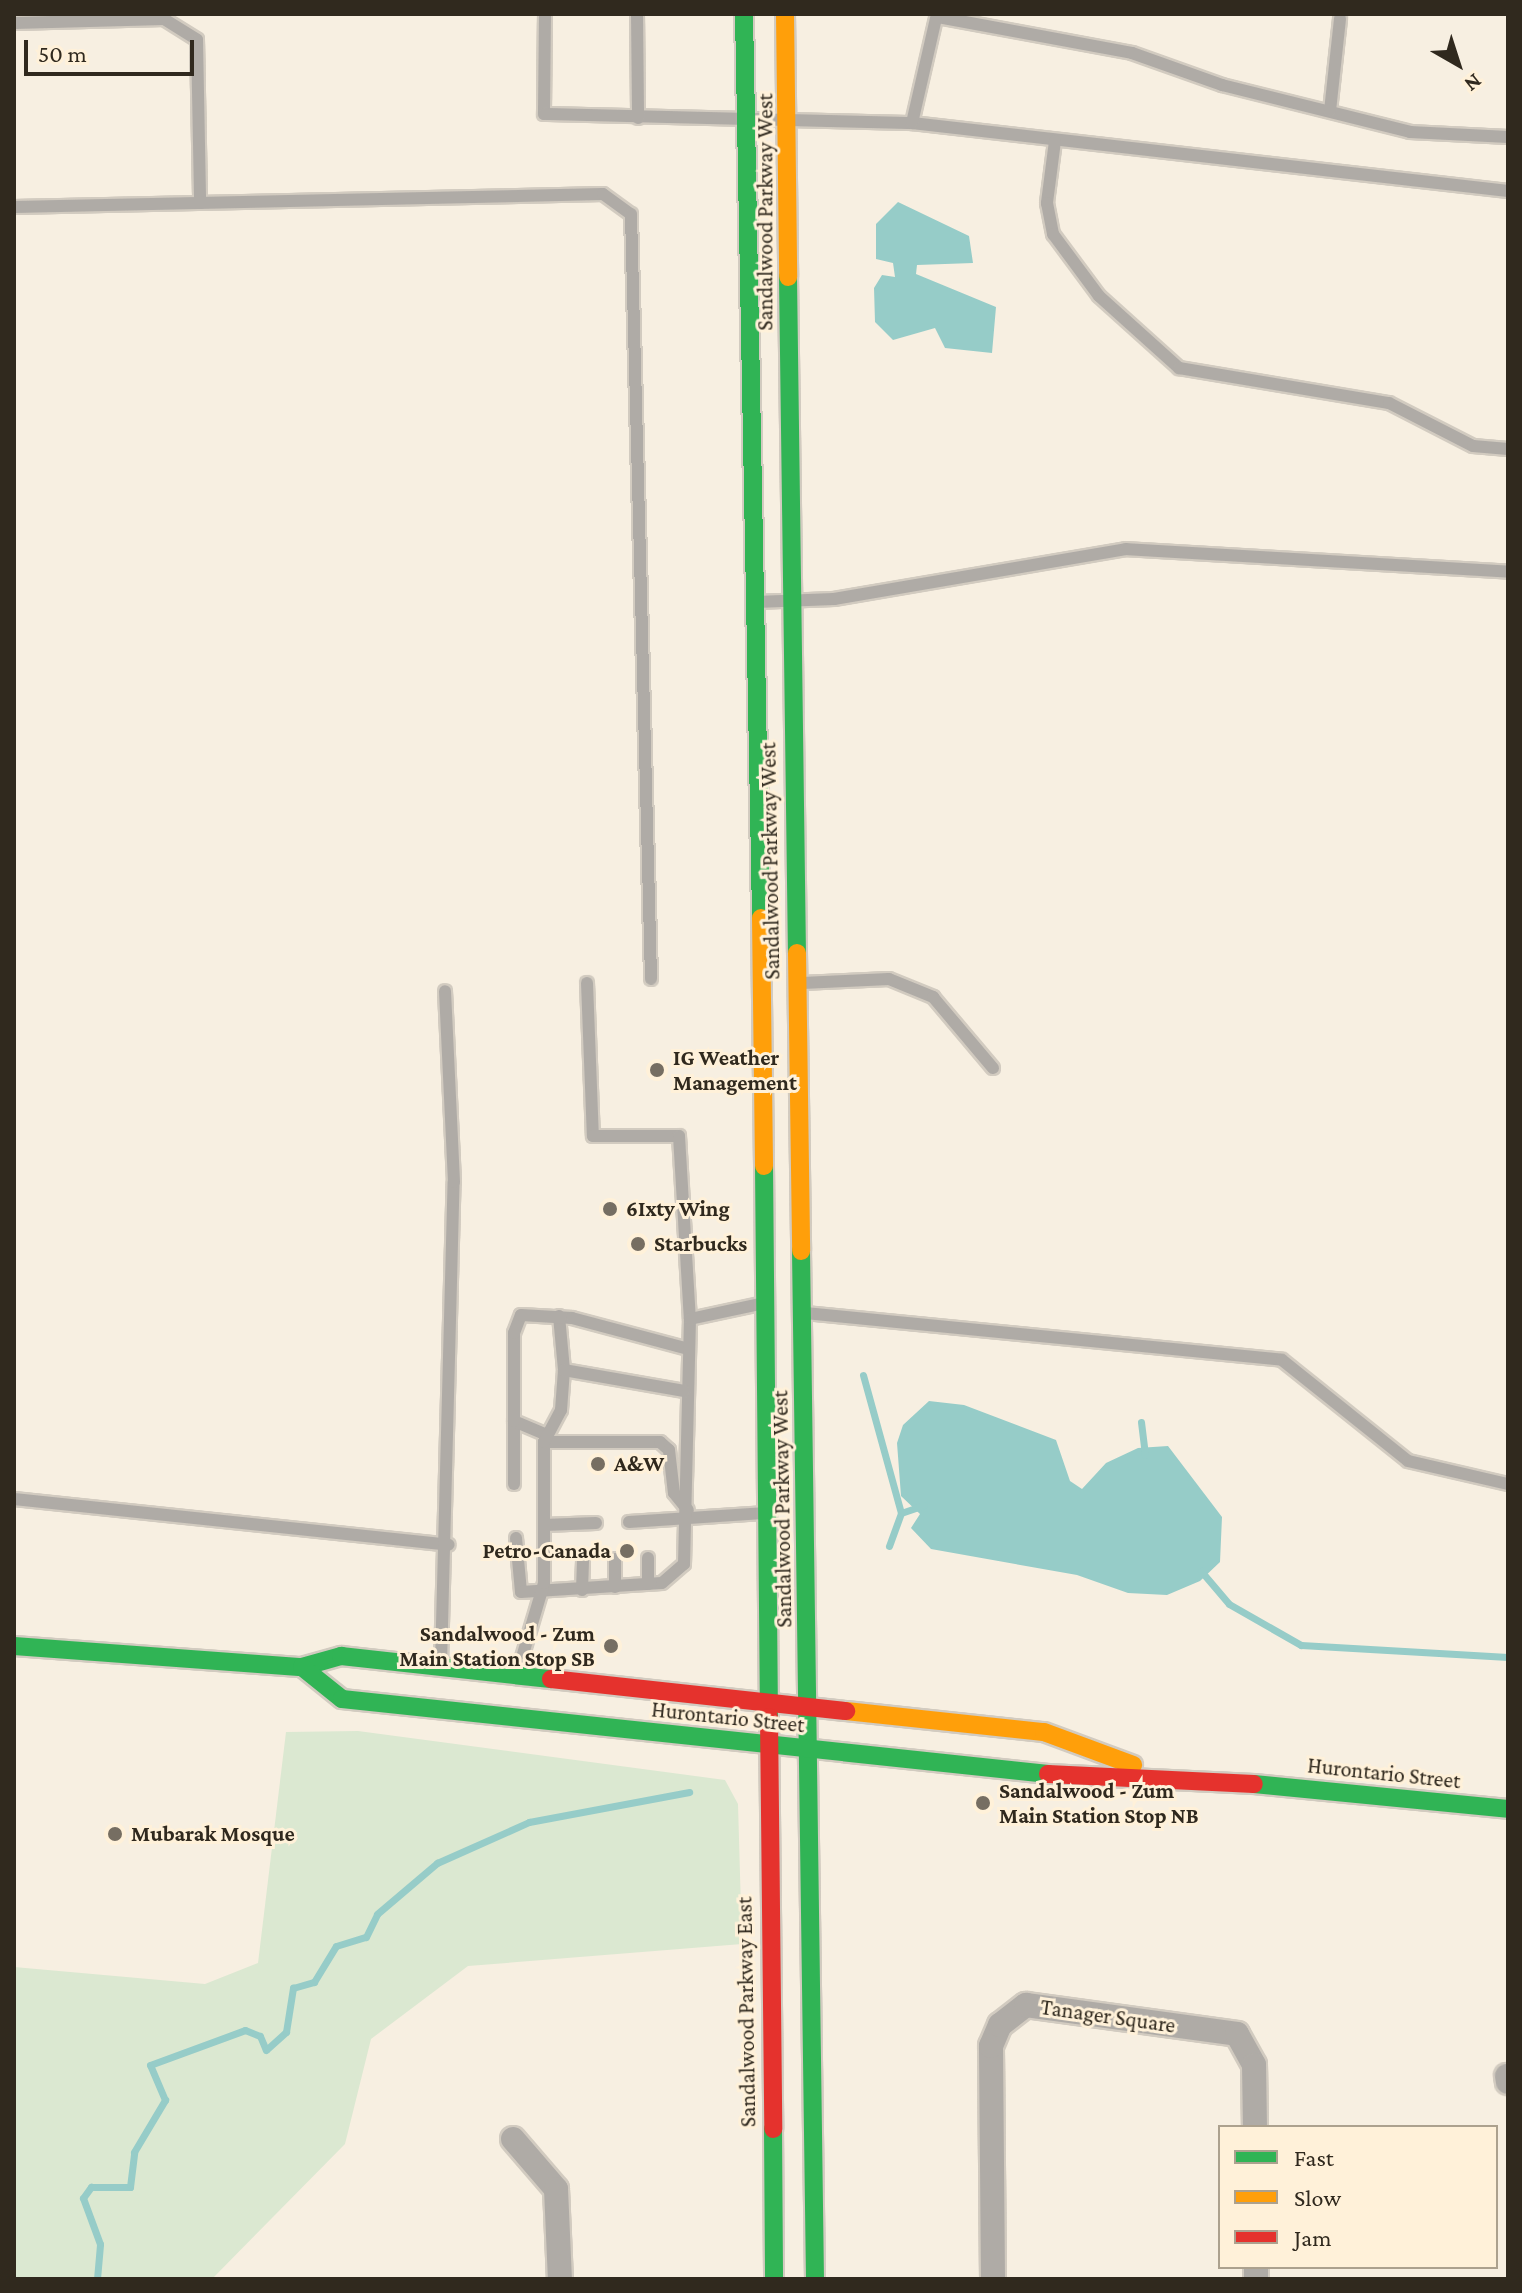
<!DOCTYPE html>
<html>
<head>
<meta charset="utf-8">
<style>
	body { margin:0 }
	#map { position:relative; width:1522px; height:2293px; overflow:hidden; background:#f7efe1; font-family:"Crimson Pro",serif }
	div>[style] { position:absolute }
	.green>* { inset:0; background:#dbe8d1 }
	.water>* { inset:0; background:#96ccc8 }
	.stream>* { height:7px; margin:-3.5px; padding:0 3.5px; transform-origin:3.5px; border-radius:3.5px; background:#96ccc8 }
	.roads { filter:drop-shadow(2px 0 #d2cbc0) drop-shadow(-2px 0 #d2cbc0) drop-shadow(0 2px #d2cbc0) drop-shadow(0 -2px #d2cbc0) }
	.lane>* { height:12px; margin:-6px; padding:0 6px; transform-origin:6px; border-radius:6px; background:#afaba6 }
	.street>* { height:24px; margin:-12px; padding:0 12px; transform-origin:12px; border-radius:12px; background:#afaba6 }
	.fast>* { height:18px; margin:-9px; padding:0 9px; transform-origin:9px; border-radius:9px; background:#30b455 }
	.slow>* { height:18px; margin:-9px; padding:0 9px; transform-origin:9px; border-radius:9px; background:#ff9f0a }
	.jam>* { height:18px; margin:-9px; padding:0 9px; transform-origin:9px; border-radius:9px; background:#e5322d }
	.dots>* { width:22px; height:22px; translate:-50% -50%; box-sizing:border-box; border:4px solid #fff1d9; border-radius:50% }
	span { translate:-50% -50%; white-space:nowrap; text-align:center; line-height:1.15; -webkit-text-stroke:6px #fff1d9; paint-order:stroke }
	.street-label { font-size:22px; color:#30291e }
	.poi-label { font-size:22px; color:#30291e; font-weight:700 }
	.left { translate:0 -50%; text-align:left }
	.right { translate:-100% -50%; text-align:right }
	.frame { position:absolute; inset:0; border:16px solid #30291e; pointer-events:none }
	.legend { position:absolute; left:1218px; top:2125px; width:280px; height:144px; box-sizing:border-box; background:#fff1d9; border:2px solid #aca18e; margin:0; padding:10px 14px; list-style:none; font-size:24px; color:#30291e }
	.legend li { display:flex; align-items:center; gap:16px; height:40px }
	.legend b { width:40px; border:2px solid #aca18e }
	.north { position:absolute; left:1418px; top:24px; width:80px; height:80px; -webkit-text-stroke:6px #fff1d9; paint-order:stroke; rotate:141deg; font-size:22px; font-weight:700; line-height:32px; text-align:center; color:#30291e }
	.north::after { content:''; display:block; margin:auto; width:28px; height:36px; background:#30291e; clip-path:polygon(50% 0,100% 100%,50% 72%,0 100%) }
	.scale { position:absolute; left:24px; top:40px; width:170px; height:36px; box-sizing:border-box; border:4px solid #30291e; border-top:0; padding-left:10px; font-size:24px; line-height:28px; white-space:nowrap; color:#30291e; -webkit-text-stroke:6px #fff1d9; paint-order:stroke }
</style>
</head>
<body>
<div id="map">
	<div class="green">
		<i style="clip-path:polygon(358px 1731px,725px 1780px,738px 1804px,742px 1944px,468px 1966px,371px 2039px,345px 2144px,212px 2279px,14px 2279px,14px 1967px,205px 1984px,258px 1963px,286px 1732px)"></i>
	</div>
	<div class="water">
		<i style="clip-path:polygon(898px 202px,969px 236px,973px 263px,917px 265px,916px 274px,996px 307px,992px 353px,945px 348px,935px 328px,893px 340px,875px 322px,874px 288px,882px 275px,895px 277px,893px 263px,876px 259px,876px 224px)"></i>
		<i style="clip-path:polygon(929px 1401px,964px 1405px,1056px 1440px,1070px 1481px,1082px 1489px,1106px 1463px,1138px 1448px,1168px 1446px,1222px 1517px,1220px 1562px,1200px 1581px,1167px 1595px,1128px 1593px,1077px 1575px,931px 1549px,911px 1528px,920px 1514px,901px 1496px,897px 1443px,903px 1425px)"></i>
	</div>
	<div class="stream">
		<i style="left:863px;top:1375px;width:143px;rotate:74.6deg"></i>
		<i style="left:1141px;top:1422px;width:33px;rotate:83deg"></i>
		<i style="left:889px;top:1546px;width:35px;rotate:-70deg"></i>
		<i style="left:901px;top:1513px;width:24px;rotate:-19deg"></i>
		<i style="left:1201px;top:1571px;width:43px;rotate:49.7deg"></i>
		<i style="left:1229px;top:1604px;width:83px;rotate:29.7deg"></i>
		<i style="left:1301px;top:1645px;width:207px;rotate:3.3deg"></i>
		<i style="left:97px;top:2279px;width:35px;rotate:-85deg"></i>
		<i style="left:100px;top:2244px;width:49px;rotate:-110.3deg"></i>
		<i style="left:83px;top:2198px;width:14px;rotate:-54deg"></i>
		<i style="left:91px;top:2187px;width:39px"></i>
		<i style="left:130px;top:2187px;width:35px;rotate:-83deg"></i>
		<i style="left:134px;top:2152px;width:61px;rotate:-59.2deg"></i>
		<i style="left:165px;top:2100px;width:38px;rotate:-113deg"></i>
		<i style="left:150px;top:2065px;width:101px;rotate:-20.2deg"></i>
		<i style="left:245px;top:2030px;width:16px;rotate:22deg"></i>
		<i style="left:260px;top:2036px;width:15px;rotate:67deg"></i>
		<i style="left:266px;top:2050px;width:27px;rotate:-42deg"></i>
		<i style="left:286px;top:2032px;width:45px;rotate:-81deg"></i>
		<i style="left:293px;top:1988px;width:22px;rotate:-16deg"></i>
		<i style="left:314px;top:1982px;width:42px;rotate:-58.6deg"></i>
		<i style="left:336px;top:1946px;width:31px;rotate:-17deg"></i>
		<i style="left:366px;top:1937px;width:25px;rotate:-64deg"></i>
		<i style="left:377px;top:1914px;width:79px;rotate:-40.4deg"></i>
		<i style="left:437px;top:1863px;width:101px;rotate:-24deg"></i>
		<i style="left:529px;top:1822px;width:163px;rotate:-10.6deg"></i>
	</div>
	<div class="roads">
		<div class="lane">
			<i style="left:545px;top:14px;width:100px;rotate:90.6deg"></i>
			<i style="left:544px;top:114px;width:368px;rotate:1.4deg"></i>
			<i style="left:912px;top:123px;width:600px;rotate:6.51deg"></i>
			<i style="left:637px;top:14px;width:104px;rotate:89.4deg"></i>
			<i style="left:938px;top:17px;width:197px;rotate:10.5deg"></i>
			<i style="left:1132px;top:53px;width:96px;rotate:19.6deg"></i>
			<i style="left:1222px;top:85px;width:194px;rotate:14deg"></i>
			<i style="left:1410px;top:132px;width:98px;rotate:2.9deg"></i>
			<i style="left:14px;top:23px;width:150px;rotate:-1.5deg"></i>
			<i style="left:164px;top:19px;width:39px;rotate:32deg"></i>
			<i style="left:197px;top:40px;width:163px;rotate:88.9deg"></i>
			<i style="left:1330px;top:111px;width:93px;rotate:-83.8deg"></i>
			<i style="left:912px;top:123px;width:112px;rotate:-77.1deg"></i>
			<i style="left:1055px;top:141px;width:63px;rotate:97.4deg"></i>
			<i style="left:1047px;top:203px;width:32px;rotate:79deg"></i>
			<i style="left:1053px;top:234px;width:77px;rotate:53.4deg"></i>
			<i style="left:1099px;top:296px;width:108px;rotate:42deg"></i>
			<i style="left:1179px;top:368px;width:213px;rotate:9.5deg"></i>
			<i style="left:1389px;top:403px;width:94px;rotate:27.1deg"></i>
			<i style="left:1473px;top:446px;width:35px;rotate:5deg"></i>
			<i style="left:14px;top:207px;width:589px;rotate:-1.26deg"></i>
			<i style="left:603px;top:194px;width:34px;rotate:36deg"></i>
			<i style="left:631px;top:214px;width:765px;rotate:88.5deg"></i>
			<i style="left:756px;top:602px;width:78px;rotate:-2.2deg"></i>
			<i style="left:834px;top:599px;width:296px;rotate:-9.7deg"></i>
			<i style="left:1126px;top:549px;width:383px;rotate:3.4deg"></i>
			<i style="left:587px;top:983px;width:153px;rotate:87.8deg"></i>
			<i style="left:593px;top:1136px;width:86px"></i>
			<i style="left:679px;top:1136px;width:183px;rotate:86.6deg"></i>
			<i style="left:802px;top:983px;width:87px;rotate:-2.6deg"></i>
			<i style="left:889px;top:979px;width:48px;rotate:22.2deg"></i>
			<i style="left:933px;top:997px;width:93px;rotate:49.8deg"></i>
			<i style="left:806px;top:1313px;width:478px;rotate:5.6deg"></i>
			<i style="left:1282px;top:1360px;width:161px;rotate:38.7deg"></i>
			<i style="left:1408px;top:1461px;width:103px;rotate:13deg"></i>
			<i style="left:559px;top:1316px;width:54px;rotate:84.7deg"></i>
			<i style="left:514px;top:1421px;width:63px;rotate:90deg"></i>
			<i style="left:547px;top:1435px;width:36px;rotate:-157deg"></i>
			<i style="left:514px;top:1421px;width:88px;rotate:-90deg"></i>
			<i style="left:514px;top:1333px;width:19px;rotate:-69deg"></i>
			<i style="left:521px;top:1315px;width:51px;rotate:3.4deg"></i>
			<i style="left:572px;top:1318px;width:117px;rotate:14.9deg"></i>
			<i style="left:544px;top:1442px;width:116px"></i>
			<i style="left:660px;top:1442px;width:12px;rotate:42deg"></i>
			<i style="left:669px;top:1450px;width:43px;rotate:83.4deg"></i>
			<i style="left:674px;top:1493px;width:22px;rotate:51deg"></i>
			<i style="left:14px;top:1499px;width:437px;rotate:6deg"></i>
			<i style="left:629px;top:1522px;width:134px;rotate:-3.8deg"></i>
			<i style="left:544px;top:1525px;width:52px;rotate:-2.2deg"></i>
			<i style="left:516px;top:1538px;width:54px;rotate:84.7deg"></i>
			<i style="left:521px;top:1592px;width:141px;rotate:-3.7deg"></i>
			<i style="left:662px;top:1583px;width:29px;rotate:-41deg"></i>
			<i style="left:684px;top:1564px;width:245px;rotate:-88.6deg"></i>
			<i style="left:690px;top:1319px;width:72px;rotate:-12.1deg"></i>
			<i style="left:615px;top:1559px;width:28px;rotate:90deg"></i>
			<i style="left:648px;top:1584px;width:26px;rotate:-90deg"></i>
			<i style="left:582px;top:1590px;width:30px;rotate:-88deg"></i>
			<i style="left:441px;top:1663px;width:481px;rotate:-88.5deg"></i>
			<i style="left:454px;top:1182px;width:191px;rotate:-92.7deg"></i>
			<i style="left:518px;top:1671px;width:92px;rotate:-73.5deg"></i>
			<i style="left:544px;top:1583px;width:141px;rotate:-90deg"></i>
			<i style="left:544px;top:1442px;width:36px;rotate:-62deg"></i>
			<i style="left:561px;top:1410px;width:40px;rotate:-85.7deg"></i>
			<i style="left:564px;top:1370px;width:122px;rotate:9.9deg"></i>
		</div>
		<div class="street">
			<i style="left:1507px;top:2076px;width:6px;rotate:81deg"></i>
			<i style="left:513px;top:2139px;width:66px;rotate:49.3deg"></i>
			<i style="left:556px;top:2189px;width:90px;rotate:87.5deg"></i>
			<i style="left:1256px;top:2267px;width:12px;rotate:90deg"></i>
			<i style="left:993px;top:2279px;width:233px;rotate:-90.5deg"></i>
			<i style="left:991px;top:2046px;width:23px;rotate:-67deg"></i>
			<i style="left:1000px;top:2025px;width:33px;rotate:-38deg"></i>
			<i style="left:1026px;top:2005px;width:213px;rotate:7.8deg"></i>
			<i style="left:1237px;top:2034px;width:35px;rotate:61deg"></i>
			<i style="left:1254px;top:2065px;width:62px;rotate:89.1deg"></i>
		</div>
		<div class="fast">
			<i style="left:744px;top:14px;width:904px;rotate:88.92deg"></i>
			<i style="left:788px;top:277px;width:676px;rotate:89.24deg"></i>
			<i style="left:764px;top:1166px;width:551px;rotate:89.48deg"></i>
			<i style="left:801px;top:1251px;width:1028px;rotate:89.22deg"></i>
			<i style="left:14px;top:1646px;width:289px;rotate:4.2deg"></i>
			<i style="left:302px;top:1667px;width:41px;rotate:-15.8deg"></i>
			<i style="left:341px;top:1656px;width:211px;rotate:6.3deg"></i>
			<i style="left:302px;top:1667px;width:51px;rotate:38.7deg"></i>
			<i style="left:342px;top:1699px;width:710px;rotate:6.06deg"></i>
			<i style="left:1254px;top:1784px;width:255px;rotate:5.6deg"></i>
			<i style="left:773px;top:2129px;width:150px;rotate:89.6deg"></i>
		</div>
		<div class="slow">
			<i style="left:785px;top:14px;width:263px;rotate:89.3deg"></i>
			<i style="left:761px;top:918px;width:248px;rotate:89.3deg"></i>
			<i style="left:797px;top:953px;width:298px;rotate:89.2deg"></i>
			<i style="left:846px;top:1711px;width:199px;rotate:6.1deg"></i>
			<i style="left:1044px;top:1732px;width:95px;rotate:20.3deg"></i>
		</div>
		<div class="jam">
			<i style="left:551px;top:1679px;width:297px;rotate:6.2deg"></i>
			<i style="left:769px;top:1717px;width:412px;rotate:89.4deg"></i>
			<i style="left:1048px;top:1774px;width:206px;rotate:2.8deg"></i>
		</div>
	</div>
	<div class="dots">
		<i style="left:657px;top:1070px;background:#766e62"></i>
		<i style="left:610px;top:1209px;background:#766e62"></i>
		<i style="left:638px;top:1244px;background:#766e62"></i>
		<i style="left:598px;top:1464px;background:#766e62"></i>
		<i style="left:627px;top:1551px;background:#766e62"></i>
		<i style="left:611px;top:1646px;background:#766e62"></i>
		<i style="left:983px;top:1803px;background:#766e62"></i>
		<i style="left:115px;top:1834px;background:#766e62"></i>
	</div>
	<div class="street-label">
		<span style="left:765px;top:212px;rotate:-90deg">Sandalwood Parkway West</span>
		<span style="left:770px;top:861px;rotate:-91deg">Sandalwood Parkway West</span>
		<span style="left:782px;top:1509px;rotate:-91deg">Sandalwood Parkway West</span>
		<span style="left:728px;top:1717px;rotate:6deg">Hurontario Street</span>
		<span style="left:1384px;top:1773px;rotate:6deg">Hurontario Street</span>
		<span style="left:746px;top:2012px;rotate:-91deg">Sandalwood Parkway East</span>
		<span style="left:1108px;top:2016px;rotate:8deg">Tanager Square</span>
	</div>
	<div class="poi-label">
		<span class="left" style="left:673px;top:1070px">IG Weather<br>Management</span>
		<span class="left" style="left:626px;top:1209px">6Ixty Wing</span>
		<span class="left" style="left:654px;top:1244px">Starbucks</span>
		<span class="left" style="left:614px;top:1464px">A&amp;W</span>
		<span class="right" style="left:611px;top:1551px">Petro-Canada</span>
		<span class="right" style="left:595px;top:1646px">Sandalwood - Zum<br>Main Station Stop SB</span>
		<span class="left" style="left:999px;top:1803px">Sandalwood - Zum<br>Main Station Stop NB</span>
		<span class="left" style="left:131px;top:1834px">Mubarak Mosque</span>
	</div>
	<div class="frame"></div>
	<ul class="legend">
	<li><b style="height:10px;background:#30b455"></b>Fast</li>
	<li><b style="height:10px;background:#ff9f0a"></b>Slow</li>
	<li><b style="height:10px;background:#e5322d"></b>Jam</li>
	</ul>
	<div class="north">N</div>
	<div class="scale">50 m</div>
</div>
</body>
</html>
